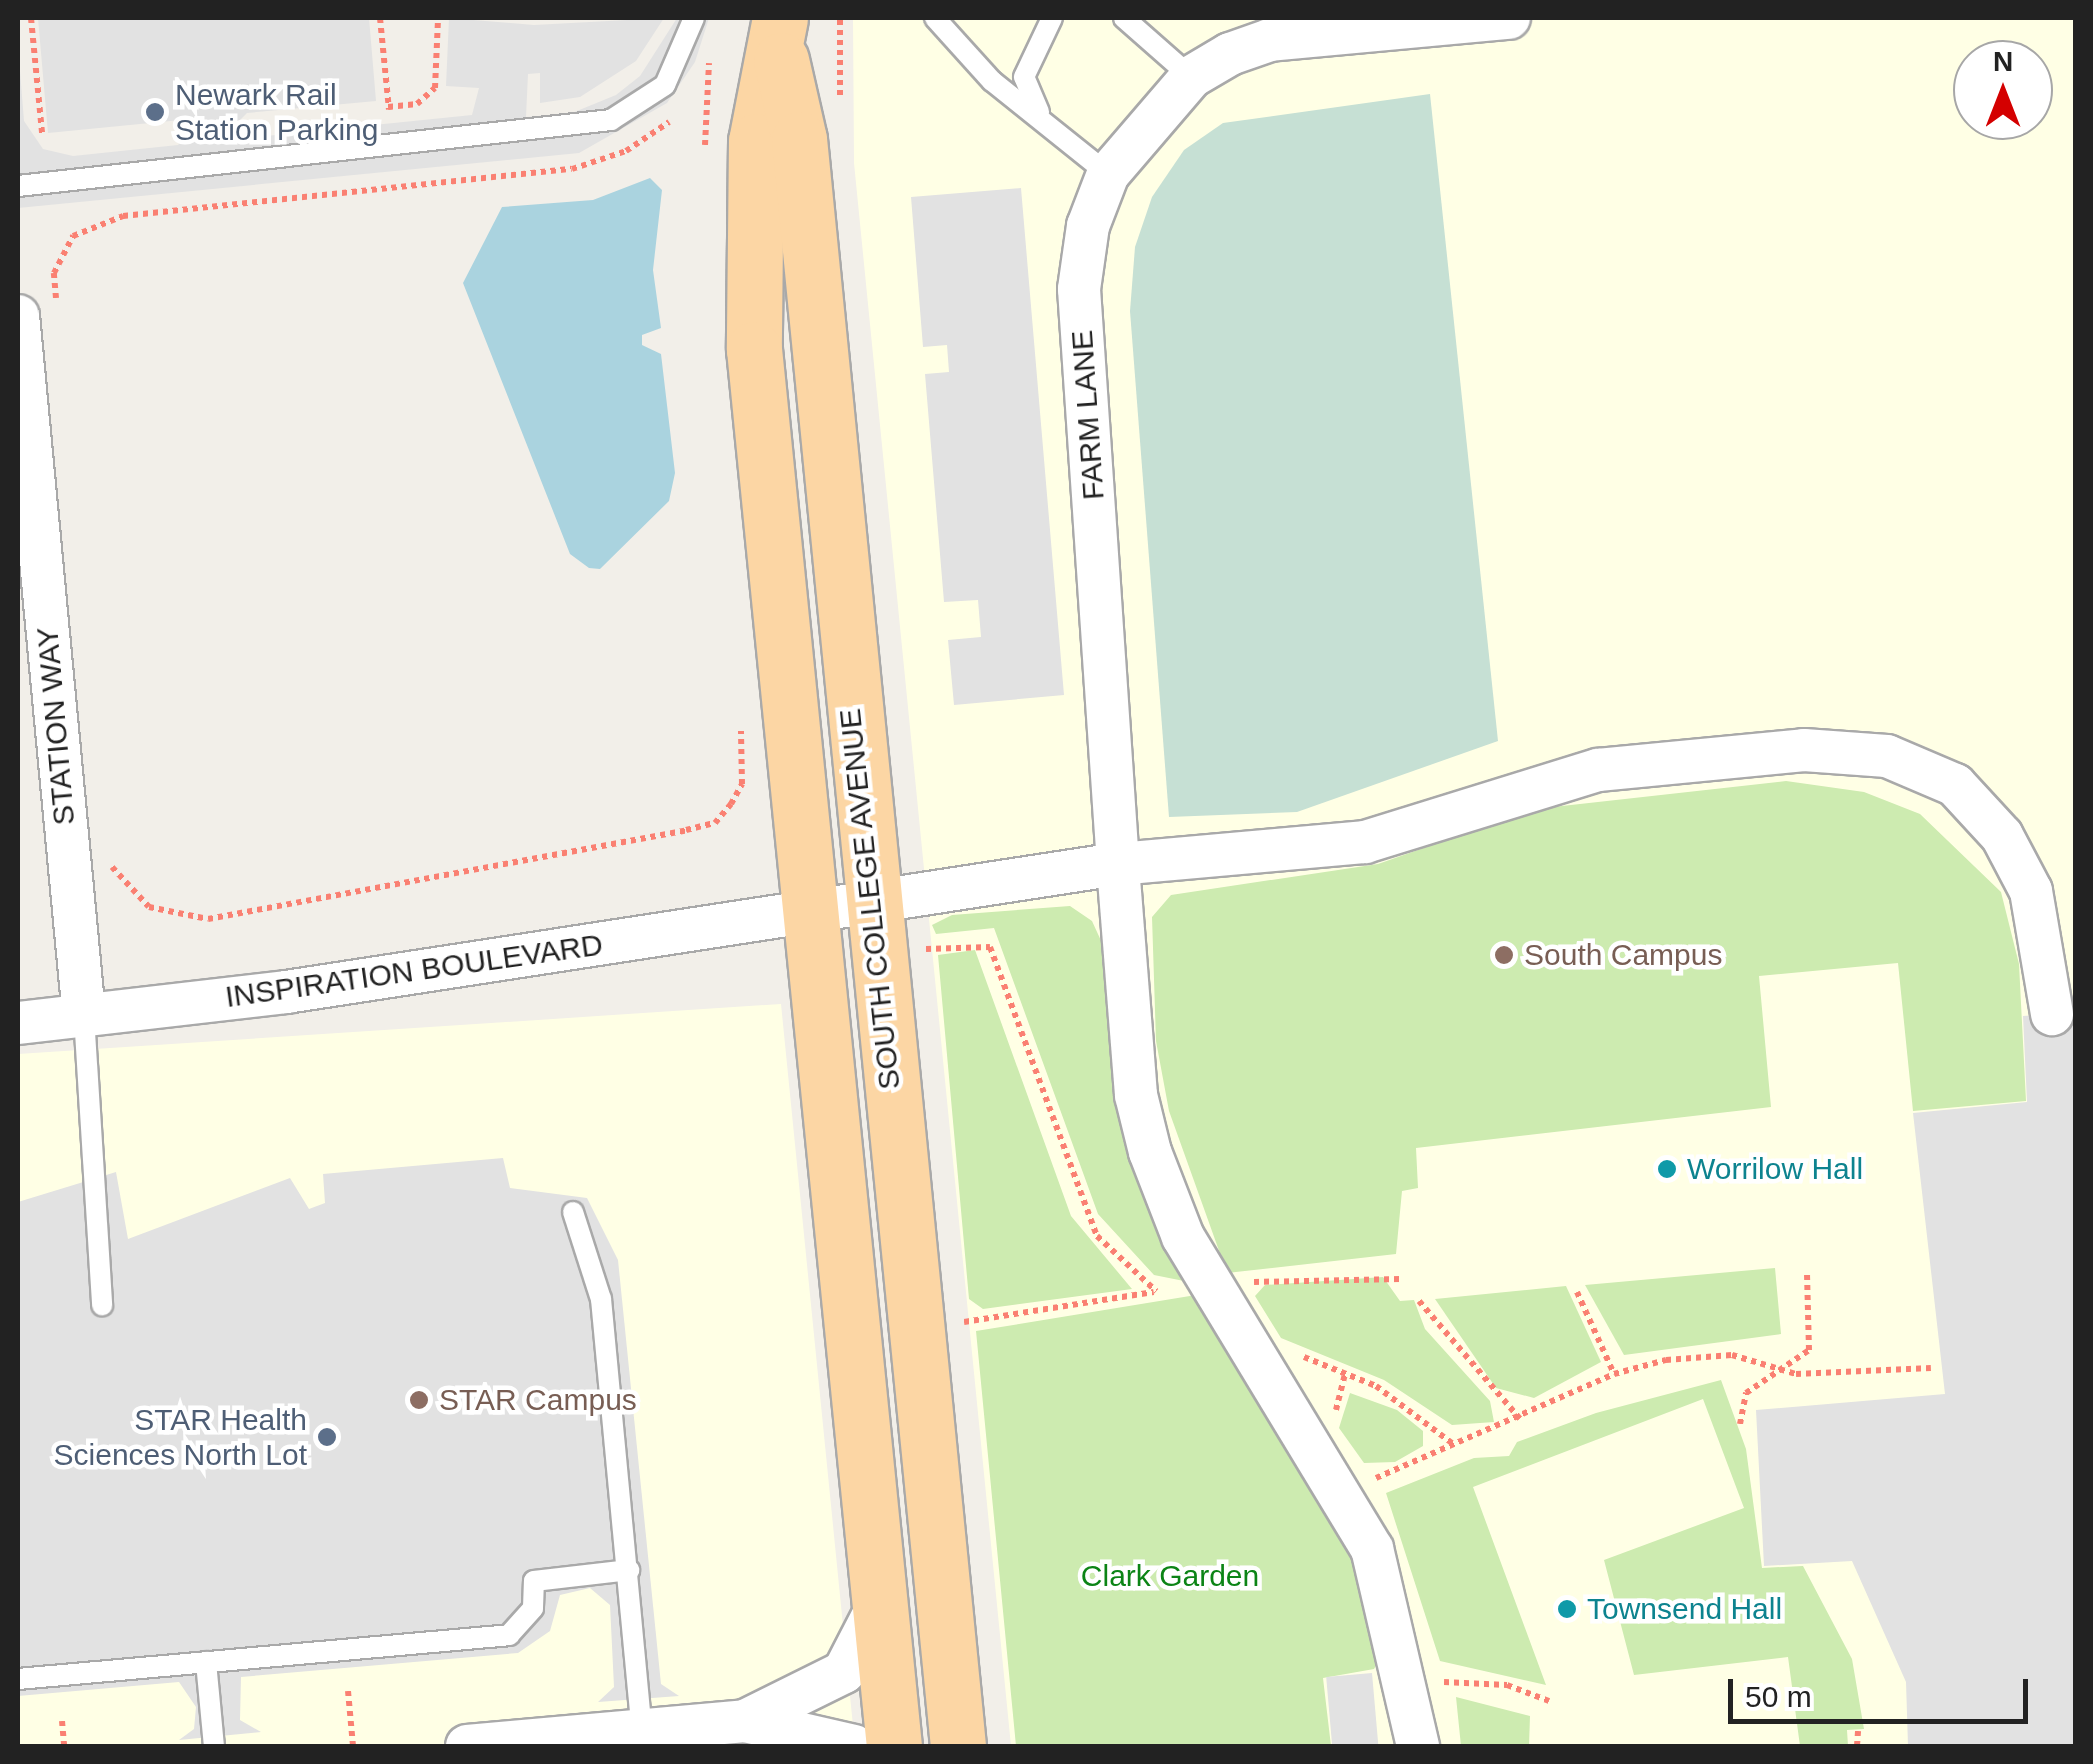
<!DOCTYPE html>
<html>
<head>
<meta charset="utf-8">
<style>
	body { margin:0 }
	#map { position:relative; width:2093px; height:1764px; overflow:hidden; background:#f2efe9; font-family:Arial,sans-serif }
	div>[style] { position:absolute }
	.education>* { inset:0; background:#ffffe5 }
	.grass>* { inset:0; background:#cdebb0 }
	.wetland>* { inset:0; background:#c6e0d4 }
	.parking>* { inset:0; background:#e2e2e2; transform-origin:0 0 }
	.water>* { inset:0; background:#aad3df }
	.path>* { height:6px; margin-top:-3px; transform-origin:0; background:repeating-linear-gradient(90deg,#fa8072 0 5px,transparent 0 10px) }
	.roads { filter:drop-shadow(2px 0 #a9a9a9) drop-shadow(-2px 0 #a9a9a9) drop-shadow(0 2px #a9a9a9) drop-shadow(0 -2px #a9a9a9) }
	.lane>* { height:20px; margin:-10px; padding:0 10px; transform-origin:10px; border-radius:10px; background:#fff }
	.street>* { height:42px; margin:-21px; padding:0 21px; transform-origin:21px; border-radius:21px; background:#fff }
	.primary>* { height:55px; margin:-27.5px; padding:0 27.5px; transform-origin:27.5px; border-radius:27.5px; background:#fcd6a4 }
	.dots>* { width:28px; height:28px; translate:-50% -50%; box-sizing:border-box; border:5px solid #fff; border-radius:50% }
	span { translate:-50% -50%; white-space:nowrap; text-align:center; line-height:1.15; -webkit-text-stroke:9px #fff; paint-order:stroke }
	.service-label { font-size:30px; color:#4e5e75 }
	.left { translate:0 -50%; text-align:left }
	.right { translate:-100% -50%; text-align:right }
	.street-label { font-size:30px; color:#222 }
	.education-label { font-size:30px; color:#785e54 }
	.culture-label { font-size:30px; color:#0d838f }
	.park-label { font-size:30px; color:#0c8416 }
	.frame { position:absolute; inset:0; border:20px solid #222; pointer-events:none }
	.north { position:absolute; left:1953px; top:40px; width:100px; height:100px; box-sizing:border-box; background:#fff; border:2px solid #a7a7a7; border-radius:50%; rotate:0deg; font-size:28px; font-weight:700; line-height:40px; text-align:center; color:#222 }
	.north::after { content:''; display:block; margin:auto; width:35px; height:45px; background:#d40000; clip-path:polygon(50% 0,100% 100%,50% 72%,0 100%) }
	.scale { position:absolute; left:1728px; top:1679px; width:300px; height:45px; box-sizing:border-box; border:5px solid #222; border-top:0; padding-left:12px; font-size:30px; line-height:35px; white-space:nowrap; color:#222; -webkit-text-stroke:8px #fff; paint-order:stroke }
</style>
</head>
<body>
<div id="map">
	<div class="education">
		<i style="clip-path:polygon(evenodd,853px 18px,2075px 18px,2075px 1746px,1011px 1746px,854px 163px,853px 18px,1973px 60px,2033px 60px,2033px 120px,1973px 120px,1973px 60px)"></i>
		<i style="clip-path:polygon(781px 1004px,855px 1746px,18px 1746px,18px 1054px)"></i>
	</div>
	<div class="grass">
		<i style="clip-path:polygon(1786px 781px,1864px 792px,1920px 814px,2001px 892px,2019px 964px,2026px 1101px,1913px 1111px,1898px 963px,1759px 976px,1771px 1107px,1416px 1148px,1418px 1188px,1402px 1191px,1396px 1254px,1227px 1273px,1169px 1111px,1156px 1041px,1152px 917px,1171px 895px,1378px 864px,1535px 809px)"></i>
		<i style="clip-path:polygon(1070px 906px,1092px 921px,1108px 956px,1194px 1283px,1154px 1275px,1098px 1214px,994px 928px,936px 934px,932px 925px,952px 915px)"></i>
		<i style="clip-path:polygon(975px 950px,1071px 1216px,1132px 1289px,983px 1309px,969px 1299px,938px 955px)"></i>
		<i style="clip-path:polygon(1775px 1268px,1781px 1334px,1624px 1355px,1585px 1285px)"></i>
		<i style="clip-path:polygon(1383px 1277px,1400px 1301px,1414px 1300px,1425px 1329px,1490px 1401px,1494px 1422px,1452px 1425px,1384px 1380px,1281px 1338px,1255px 1296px,1265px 1285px)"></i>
		<i style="clip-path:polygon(1566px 1286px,1601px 1362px,1534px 1398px,1496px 1388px,1435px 1299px)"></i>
		<i style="clip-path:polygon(1196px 1295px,1356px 1553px,1383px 1653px,1374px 1669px,1323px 1678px,1331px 1746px,1016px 1746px,976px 1331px)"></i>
		<i style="clip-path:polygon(1721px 1380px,1746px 1449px,1762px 1568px,1803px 1566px,1852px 1659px,1864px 1729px,1847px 1730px,1848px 1746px,1800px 1746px,1788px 1657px,1634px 1675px,1604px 1560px,1744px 1508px,1703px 1399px,1473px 1487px,1546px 1685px,1440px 1661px,1386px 1493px,1474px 1458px,1509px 1456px,1517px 1442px,1596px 1413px)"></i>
		<i style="clip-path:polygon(1350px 1393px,1397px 1410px,1423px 1431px,1423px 1446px,1395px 1462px,1364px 1463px,1339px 1428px)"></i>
		<i style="clip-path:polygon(1456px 1697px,1530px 1716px,1529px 1746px,1461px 1746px)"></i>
	</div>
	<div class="wetland">
		<i style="clip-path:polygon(1430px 94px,1498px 741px,1297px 812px,1169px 817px,1130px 311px,1135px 247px,1152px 197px,1184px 150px,1223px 123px)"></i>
	</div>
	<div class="parking">
		<i style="clip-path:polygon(38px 18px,369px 18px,376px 101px,247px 113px,236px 124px,246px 138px,472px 115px,479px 88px,446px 86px,449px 18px,534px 25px,664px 18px,636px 61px,580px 97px,540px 103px,540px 73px,528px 74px,526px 117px,572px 113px,616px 95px,640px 76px,677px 18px,709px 18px,695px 62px,667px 103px,579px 153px,18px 208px,18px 46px,24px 121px,43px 149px,73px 156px,178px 145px,191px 129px,181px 120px,48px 133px)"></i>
		<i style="clip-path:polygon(1021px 188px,1064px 695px,954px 705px,948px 640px,981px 637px,978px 600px,944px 602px,925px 374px,949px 372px,947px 345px,923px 347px,911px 197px)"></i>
		<i style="clip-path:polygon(2075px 1013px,2075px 1746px,1908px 1746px,1906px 1682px,1852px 1561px,1764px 1566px,1756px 1410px,1945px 1394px,1913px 1113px,2027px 1102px,2023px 1016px)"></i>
		<i style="clip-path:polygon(503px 1158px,510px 1188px,587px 1198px,618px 1260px,661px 1684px,679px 1696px,598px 1702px,614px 1687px,610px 1605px,590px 1588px,560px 1595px,550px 1631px,518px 1653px,241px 1677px,240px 1720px,261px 1732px,179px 1740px,194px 1729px,196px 1707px,179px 1682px,18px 1696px,18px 1202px,116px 1172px,128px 1239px,290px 1178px,309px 1209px,325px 1203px,323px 1174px)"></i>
		<i style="left:1372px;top:1673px;width:73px;height:46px;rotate:85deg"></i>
	</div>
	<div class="water">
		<i style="clip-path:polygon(650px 178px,662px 190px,653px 270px,661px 328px,642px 335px,642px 345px,661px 354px,675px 473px,669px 501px,600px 569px,589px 568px,570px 554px,463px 283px,502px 207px,593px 200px)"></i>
	</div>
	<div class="path">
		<i style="left:31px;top:18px;width:116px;rotate:84.5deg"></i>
		<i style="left:380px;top:18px;width:92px;rotate:84.4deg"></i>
		<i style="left:840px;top:95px;width:77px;rotate:-90deg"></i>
		<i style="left:388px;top:107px;width:29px;rotate:-6deg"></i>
		<i style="left:417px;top:104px;width:24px;rotate:-42deg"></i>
		<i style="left:435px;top:88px;width:70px;rotate:-87.5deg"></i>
		<i style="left:705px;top:145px;width:82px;rotate:-87.2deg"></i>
		<i style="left:56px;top:298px;width:25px;rotate:-95deg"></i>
		<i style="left:54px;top:273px;width:42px;rotate:-62.8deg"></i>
		<i style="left:73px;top:236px;width:54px;rotate:-21.8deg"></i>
		<i style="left:123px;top:216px;width:451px;rotate:-6deg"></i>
		<i style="left:572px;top:169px;width:57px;rotate:-18.4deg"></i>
		<i style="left:626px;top:151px;width:52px;rotate:-34deg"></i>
		<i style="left:112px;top:867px;width:54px;rotate:47.2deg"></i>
		<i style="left:149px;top:907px;width:60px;rotate:11.5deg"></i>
		<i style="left:208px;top:919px;width:486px;rotate:-10.5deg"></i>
		<i style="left:686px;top:830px;width:30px;rotate:-14deg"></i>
		<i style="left:715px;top:823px;width:25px;rotate:-50deg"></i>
		<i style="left:731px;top:804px;width:23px;rotate:-61deg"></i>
		<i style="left:742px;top:784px;width:53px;rotate:-91.1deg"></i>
		<i style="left:926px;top:949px;width:64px;rotate:-1.8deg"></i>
		<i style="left:990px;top:947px;width:308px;rotate:69.7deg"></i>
		<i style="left:1097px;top:1236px;width:81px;rotate:43deg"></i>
		<i style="left:1254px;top:1282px;width:146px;rotate:-1.2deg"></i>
		<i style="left:1577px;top:1292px;width:90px;rotate:65.7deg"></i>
		<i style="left:1419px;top:1301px;width:155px;rotate:49.4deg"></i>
		<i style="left:964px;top:1322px;width:192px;rotate:-9deg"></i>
		<i style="left:1304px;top:1357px;width:78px;rotate:21.9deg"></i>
		<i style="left:1376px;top:1386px;width:95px;rotate:36.9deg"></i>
		<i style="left:1336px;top:1410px;width:38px;rotate:-76deg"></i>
		<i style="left:1740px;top:1424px;width:32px;rotate:-79deg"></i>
		<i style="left:1746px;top:1393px;width:76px;rotate:-34.3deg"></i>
		<i style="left:1809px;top:1350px;width:75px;rotate:-91.5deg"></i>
		<i style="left:1376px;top:1478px;width:260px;rotate:-23.6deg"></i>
		<i style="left:1614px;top:1374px;width:54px;rotate:-15.1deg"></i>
		<i style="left:1666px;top:1360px;width:66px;rotate:-4.3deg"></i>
		<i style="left:1732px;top:1355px;width:67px;rotate:16.5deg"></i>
		<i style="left:1796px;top:1374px;width:135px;rotate:-2.5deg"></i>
		<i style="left:1444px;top:1682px;width:63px;rotate:2.7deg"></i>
		<i style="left:1507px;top:1685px;width:45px;rotate:20.9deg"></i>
		<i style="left:348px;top:1691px;width:55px;rotate:84.8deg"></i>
		<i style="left:62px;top:1721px;width:25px;rotate:85deg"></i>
		<i style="left:1857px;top:1746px;width:15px;rotate:-86deg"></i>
	</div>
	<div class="roads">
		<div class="lane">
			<i style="left:935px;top:18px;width:85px;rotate:47.9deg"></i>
			<i style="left:992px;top:81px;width:149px;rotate:38.7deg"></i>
			<i style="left:1124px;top:18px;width:89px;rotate:41.4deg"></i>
			<i style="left:1039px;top:112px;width:38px;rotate:-113deg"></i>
			<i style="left:1024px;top:77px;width:65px;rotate:-64.6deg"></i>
			<i style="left:18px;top:186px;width:597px;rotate:-6.35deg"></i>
			<i style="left:611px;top:120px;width:64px;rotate:-32.9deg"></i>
			<i style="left:665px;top:85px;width:73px;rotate:-66.6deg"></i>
			<i style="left:84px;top:1016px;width:290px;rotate:86.4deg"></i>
			<i style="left:573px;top:1212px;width:91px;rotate:72.2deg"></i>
			<i style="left:601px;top:1299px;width:438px;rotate:84.6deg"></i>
			<i style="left:206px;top:1662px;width:84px;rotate:84.6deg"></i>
			<i style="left:18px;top:1679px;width:493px;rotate:-5.1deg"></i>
			<i style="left:509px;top:1635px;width:36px;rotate:-48deg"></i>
			<i style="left:533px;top:1608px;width:27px;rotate:-88deg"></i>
			<i style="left:534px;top:1581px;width:96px;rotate:-6.6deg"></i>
		</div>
		<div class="street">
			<i style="left:18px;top:316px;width:703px;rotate:84.61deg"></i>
			<i style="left:18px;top:1023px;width:270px;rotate:-6.6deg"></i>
			<i style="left:286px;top:992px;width:842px;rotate:-8.75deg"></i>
			<i style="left:1118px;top:864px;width:576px;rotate:-93.88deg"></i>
			<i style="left:1079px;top:289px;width:64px;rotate:-81.9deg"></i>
			<i style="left:1088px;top:226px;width:56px;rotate:-69deg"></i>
			<i style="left:1108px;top:174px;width:128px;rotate:-49.4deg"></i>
			<i style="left:1191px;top:77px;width:45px;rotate:-30.5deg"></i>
			<i style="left:1230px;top:54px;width:42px;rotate:-19.3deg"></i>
			<i style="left:1270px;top:40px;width:240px;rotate:-5.3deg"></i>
			<i style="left:747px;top:1720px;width:108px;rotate:-26.3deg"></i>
			<i style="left:844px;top:1672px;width:74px;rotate:-62.7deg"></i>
			<i style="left:467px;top:1746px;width:279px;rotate:-5.1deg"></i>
			<i style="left:745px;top:1721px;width:112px;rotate:12.9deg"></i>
			<i style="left:1418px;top:1746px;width:202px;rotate:-103.1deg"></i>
			<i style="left:1372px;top:1549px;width:365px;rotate:-121.2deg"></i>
			<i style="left:1183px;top:1237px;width:91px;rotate:-111.2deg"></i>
			<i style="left:1150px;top:1152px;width:59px;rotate:-103.8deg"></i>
			<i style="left:1136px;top:1095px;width:232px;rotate:-94.5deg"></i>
			<i style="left:1118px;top:864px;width:248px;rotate:-5.1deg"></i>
			<i style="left:1365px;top:842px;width:244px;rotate:-17.2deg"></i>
			<i style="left:1598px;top:770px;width:207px;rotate:-5.5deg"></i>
			<i style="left:1804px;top:750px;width:83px;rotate:4.1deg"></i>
			<i style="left:1887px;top:756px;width:74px;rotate:23.1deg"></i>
			<i style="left:1955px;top:785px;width:69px;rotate:47.3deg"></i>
			<i style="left:2002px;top:836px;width:62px;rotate:62.2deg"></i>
			<i style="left:2031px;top:891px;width:125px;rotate:80.3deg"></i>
		</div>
		<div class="primary">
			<i style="left:780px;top:18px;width:125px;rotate:101deg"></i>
			<i style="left:756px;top:141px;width:208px;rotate:90.6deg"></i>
			<i style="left:754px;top:349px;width:1404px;rotate:84.28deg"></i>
			<i style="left:781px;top:60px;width:81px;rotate:77.2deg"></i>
			<i style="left:799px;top:139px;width:1615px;rotate:84.35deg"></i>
		</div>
	</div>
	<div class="dots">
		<i style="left:155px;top:112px;background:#5c6f8a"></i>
		<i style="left:1504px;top:955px;background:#8d6e63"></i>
		<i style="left:1667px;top:1169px;background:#0f9aa8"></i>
		<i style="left:419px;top:1400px;background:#8d6e63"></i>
		<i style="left:327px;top:1437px;background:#5c6f8a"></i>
		<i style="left:1567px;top:1609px;background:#0f9aa8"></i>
	</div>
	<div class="service-label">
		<span class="left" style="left:175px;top:112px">Newark Rail<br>Station Parking</span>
		<span class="right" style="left:307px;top:1437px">STAR Health<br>Sciences North Lot</span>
	</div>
	<div class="street-label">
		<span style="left:1088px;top:415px;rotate:-94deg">FARM LANE</span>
		<span style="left:56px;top:726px;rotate:-95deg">STATION WAY</span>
		<span style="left:870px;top:899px;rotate:-96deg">SOUTH COLLEGE AVENUE</span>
		<span style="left:414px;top:971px;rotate:-8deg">INSPIRATION BOULEVARD</span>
	</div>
	<div class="education-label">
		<span class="left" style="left:1524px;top:955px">South Campus</span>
		<span class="left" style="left:439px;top:1400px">STAR Campus</span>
	</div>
	<div class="culture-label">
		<span class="left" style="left:1687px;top:1169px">Worrilow Hall</span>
		<span class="left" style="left:1587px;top:1609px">Townsend Hall</span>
	</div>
	<div class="park-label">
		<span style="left:1170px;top:1576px">Clark Garden</span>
	</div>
	<div class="frame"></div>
	<div class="north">N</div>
	<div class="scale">50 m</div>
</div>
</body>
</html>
